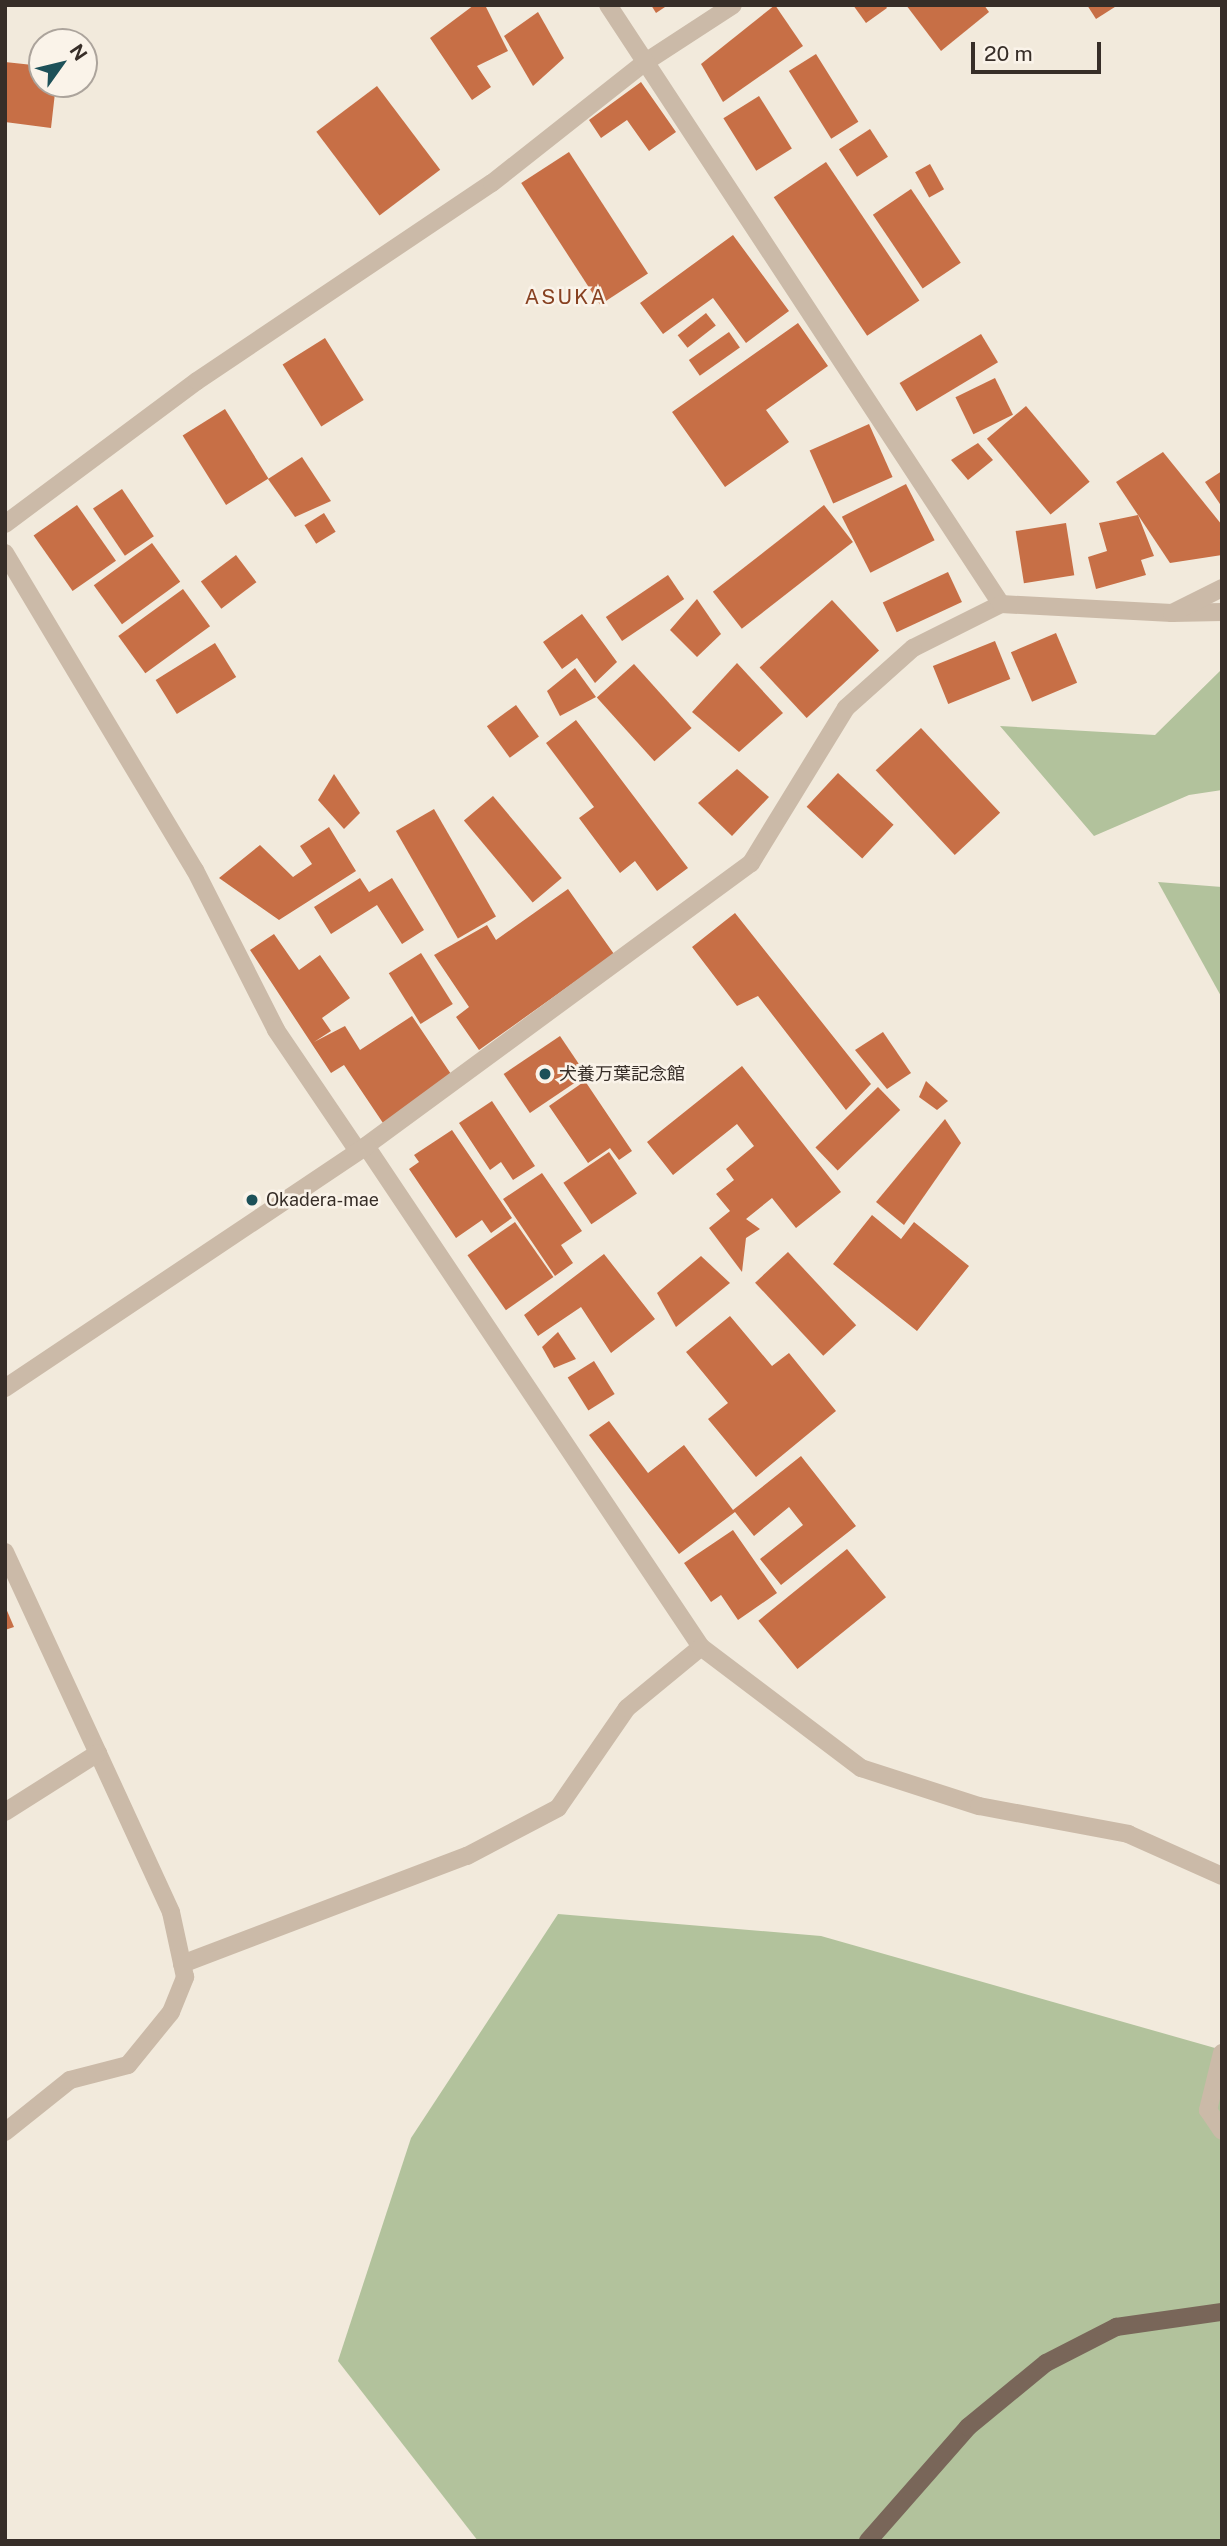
<!DOCTYPE html>
<html>
<head>
<meta charset="utf-8">
<style>
	body { margin:0 }
	#map { position:relative; width:1227px; height:2546px; overflow:hidden; background:#f2eadc; font-family:"Public Sans","Noto Sans JP",sans-serif }
	div>[style] { position:absolute }
	.green>* { inset:0; background:#b2c29c }
	.building>* { inset:0; background:#c76f46; transform-origin:0 0 }
	.service>* { height:18px; margin:-9px; padding:0 9px; transform-origin:9px; border-radius:9px; background:#cbbaa8 }
	.minor>* { height:18px; margin:-9px; padding:0 9px; transform-origin:9px; border-radius:9px; background:#cbbaa8 }
	.tertiary>* { height:18px; margin:-9px; padding:0 9px; transform-origin:9px; border-radius:9px; background:#cbbaa8 }
	.primary>* { height:18px; margin:-9px; padding:0 9px; transform-origin:9px; border-radius:9px; background:#796659 }
	.dots>* { width:19px; height:19px; translate:-50% -50%; box-sizing:border-box; border:4px solid #faf3e9; border-radius:50% }
	span { translate:-50% -50%; white-space:nowrap; text-align:center; line-height:1.15; -webkit-text-stroke:5px #faf3e9; paint-order:stroke }
	.poi-label { font-size:18px; color:#372e28 }
	.left { translate:0 -50%; text-align:left }
	.quarter-label { font-size:21px; color:#874121; letter-spacing:2px }
	.frame { position:absolute; inset:0; border:7px solid #372e28; pointer-events:none }
	.north { position:absolute; left:28px; top:28px; width:70px; height:70px; box-sizing:border-box; background:#faf3e9; border:2px solid #aca49c; border-radius:50%; rotate:56deg; font-size:19px; font-weight:700; line-height:28px; text-align:center; color:#372e28 }
	.north::after { content:''; display:block; margin:auto; width:24px; height:32px; background:#1d5159; clip-path:polygon(50% 0,100% 100%,50% 72%,0 100%) }
	.scale { position:absolute; left:971px; top:42px; width:130px; height:32px; box-sizing:border-box; border:4px solid #372e28; border-top:0; padding-left:9px; font-size:21px; line-height:24px; white-space:nowrap; color:#372e28; -webkit-text-stroke:5px #faf3e9; paint-order:stroke }
</style>
</head>
<body>
<div id="map">
	<div class="green">
		<i style="clip-path:polygon(1222px 669px,1222px 790px,1189px 795px,1094px 836px,1000px 726px,1155px 735px)"></i>
		<i style="clip-path:polygon(1158px 882px,1222px 887px,1222px 998px)"></i>
		<i style="clip-path:polygon(558px 1914px,821px 1936px,1222px 2050px,1222px 2541px,478px 2541px,338px 2361px,411px 2138px)"></i>
	</div>
	<div class="building">
		<i style="clip-path:polygon(474px 5px,485px 5px,508px 51px,477px 66px,491px 87px,472px 100px,430px 38px)"></i>
		<i style="clip-path:polygon(651px 5px,668px 5px,656px 13px)"></i>
		<i style="clip-path:polygon(775px 5px,803px 46px,723px 102px,701px 64px)"></i>
		<i style="clip-path:polygon(853px 5px,885px 5px,887px 8px,866px 23px)"></i>
		<i style="clip-path:polygon(906px 5px,984px 5px,989px 12px,941px 51px)"></i>
		<i style="clip-path:polygon(1087px 5px,1118px 5px,1096px 19px)"></i>
		<i style="clip-path:polygon(538px 12px,564px 58px,533px 86px,504px 36px)"></i>
		<i style="left:816px;top:54px;width:80px;height:32px;rotate:58deg"></i>
		<i style="clip-path:polygon(5px 62px,42px 66px,42px 84px,56px 84px,51px 128px,5px 122px)"></i>
		<i style="clip-path:polygon(641px 82px,676px 132px,649px 151px,627px 120px,601px 138px,589px 120px)"></i>
		<i style="left:377px;top:86px;width:105px;height:76px;rotate:53deg"></i>
		<i style="left:759px;top:96px;width:62px;height:42px;rotate:58deg"></i>
		<i style="left:870px;top:129px;width:33px;height:37px;rotate:57deg"></i>
		<i style="left:569px;top:152px;width:145px;height:57px;rotate:57deg"></i>
		<i style="left:826px;top:162px;width:167px;height:63px;rotate:56deg"></i>
		<i style="left:930px;top:164px;width:29px;height:17px;rotate:61deg"></i>
		<i style="left:911px;top:189px;width:89px;height:46px;rotate:56deg"></i>
		<i style="clip-path:polygon(733px 235px,789px 311px,746px 343px,713px 298px,663px 334px,640px 303px)"></i>
		<i style="left:706px;top:313px;width:16px;height:36px;rotate:52deg"></i>
		<i style="clip-path:polygon(798px 323px,828px 366px,766px 410px,789px 442px,725px 487px,672px 412px)"></i>
		<i style="left:729px;top:332px;width:19px;height:49px;rotate:55deg"></i>
		<i style="left:981px;top:334px;width:33px;height:95px;rotate:59deg"></i>
		<i style="left:325px;top:338px;width:73px;height:50px;rotate:58deg"></i>
		<i style="left:995px;top:378px;width:41px;height:44px;rotate:64deg"></i>
		<i style="left:1026px;top:406px;width:99px;height:51px;rotate:50deg"></i>
		<i style="left:225px;top:409px;width:82px;height:50px;rotate:58deg"></i>
		<i style="left:869px;top:424px;width:58px;height:65px;rotate:66deg"></i>
		<i style="clip-path:polygon(978px 443px,993px 460px,968px 480px,951px 460px)"></i>
		<i style="clip-path:polygon(1163px 452px,1222px 525px,1222px 555px,1170px 563px,1116px 482px)"></i>
		<i style="clip-path:polygon(302px 457px,331px 501px,295px 517px,268px 479px)"></i>
		<i style="clip-path:polygon(1222px 471px,1222px 507px,1205px 482px)"></i>
		<i style="left:906px;top:484px;width:63px;height:72px;rotate:63deg"></i>
		<i style="left:122px;top:489px;width:57px;height:35px;rotate:56deg"></i>
		<i style="left:77px;top:505px;width:68px;height:53px;rotate:55deg"></i>
		<i style="left:824px;top:505px;width:47px;height:141px;rotate:52deg"></i>
		<i style="left:324px;top:513px;width:22px;height:23px;rotate:58deg"></i>
		<i style="clip-path:polygon(1138px 515px,1154px 556px,1141px 560px,1146px 575px,1096px 589px,1088px 557px,1107px 551px,1099px 523px)"></i>
		<i style="left:1066px;top:523px;width:53px;height:51px;rotate:81deg"></i>
		<i style="left:152px;top:543px;width:48px;height:72px;rotate:54deg"></i>
		<i style="left:236px;top:555px;width:34px;height:44px;rotate:53deg"></i>
		<i style="left:948px;top:572px;width:33px;height:72px;rotate:65deg"></i>
		<i style="left:668px;top:575px;width:29px;height:75px;rotate:56deg"></i>
		<i style="left:183px;top:589px;width:46px;height:80px;rotate:54deg"></i>
		<i style="clip-path:polygon(697px 599px,721px 634px,697px 657px,670px 630px)"></i>
		<i style="left:832px;top:600px;width:69px;height:99px;rotate:47deg"></i>
		<i style="clip-path:polygon(582px 614px,617px 662px,595px 683px,577px 658px,562px 669px,543px 642px)"></i>
		<i style="left:1056px;top:633px;width:54px;height:49px;rotate:67deg"></i>
		<i style="left:995px;top:641px;width:41px;height:67px;rotate:68deg"></i>
		<i style="left:215px;top:643px;width:40px;height:70px;rotate:58deg"></i>
		<i style="clip-path:polygon(737px 663px,783px 713px,739px 752px,692px 712px)"></i>
		<i style="left:634px;top:664px;width:86px;height:50px;rotate:48deg"></i>
		<i style="clip-path:polygon(575px 668px,596px 697px,560px 716px,547px 691px)"></i>
		<i style="left:516px;top:705px;width:39px;height:36px;rotate:54deg"></i>
		<i style="clip-path:polygon(576px 720px,688px 868px,657px 891px,635px 861px,620px 873px,579px 818px,594px 807px,546px 743px)"></i>
		<i style="left:921px;top:728px;width:116px;height:62px;rotate:47deg"></i>
		<i style="clip-path:polygon(737px 769px,769px 797px,732px 836px,698px 803px)"></i>
		<i style="left:838px;top:773px;width:76px;height:46px;rotate:43deg"></i>
		<i style="clip-path:polygon(334px 774px,360px 813px,344px 829px,318px 800px)"></i>
		<i style="left:493px;top:796px;width:107px;height:38px;rotate:50deg"></i>
		<i style="left:434px;top:809px;width:124px;height:44px;rotate:60deg"></i>
		<i style="clip-path:polygon(329px 827px,356px 871px,279px 920px,219px 878px,260px 845px,293px 877px,312px 864px,300px 846px)"></i>
		<i style="clip-path:polygon(360px 878px,369px 892px,392px 878px,424px 930px,402px 944px,377px 905px,331px 934px,314px 907px)"></i>
		<i style="clip-path:polygon(568px 889px,614px 954px,479px 1050px,456px 1017px,469px 1007px,434px 955px,487px 925px,496px 940px)"></i>
		<i style="clip-path:polygon(735px 913px,871px 1084px,846px 1110px,758px 996px,737px 1006px,692px 947px)"></i>
		<i style="clip-path:polygon(274px 934px,299px 970px,320px 955px,350px 998px,322px 1018px,331px 1031px,314px 1042px,345px 1026px,360px 1050px,412px 1016px,453px 1077px,383px 1123px,344px 1065px,331px 1073px,250px 950px)"></i>
		<i style="left:421px;top:953px;width:60px;height:38px;rotate:58deg"></i>
		<i style="clip-path:polygon(883px 1032px,911px 1073px,887px 1089px,855px 1050px)"></i>
		<i style="left:560px;top:1036px;width:47px;height:68px;rotate:56deg"></i>
		<i style="clip-path:polygon(742px 1066px,841px 1192px,796px 1228px,772px 1198px,746px 1219px,760px 1229px,746px 1238px,742px 1272px,709px 1228px,730px 1211px,716px 1194px,734px 1180px,726px 1169px,754px 1146px,737px 1124px,673px 1175px,647px 1142px)"></i>
		<i style="clip-path:polygon(585px 1081px,632px 1151px,619px 1160px,610px 1148px,588px 1163px,549px 1106px)"></i>
		<i style="clip-path:polygon(926px 1081px,948px 1101px,937px 1110px,919px 1097px)"></i>
		<i style="left:878px;top:1087px;width:32px;height:87px;rotate:46deg"></i>
		<i style="clip-path:polygon(492px 1101px,535px 1166px,513px 1180px,501px 1162px,490px 1170px,459px 1123px)"></i>
		<i style="clip-path:polygon(945px 1119px,961px 1143px,904px 1225px,876px 1202px)"></i>
		<i style="clip-path:polygon(452px 1130px,512px 1218px,491px 1233px,482px 1220px,456px 1238px,409px 1169px,419px 1162px,414px 1155px)"></i>
		<i style="left:609px;top:1152px;width:50px;height:55px;rotate:56deg"></i>
		<i style="clip-path:polygon(542px 1173px,582px 1231px,561px 1245px,573px 1263px,555px 1276px,503px 1199px)"></i>
		<i style="clip-path:polygon(872px 1215px,901px 1239px,914px 1222px,969px 1266px,917px 1331px,833px 1264px)"></i>
		<i style="left:515px;top:1222px;width:67px;height:58px;rotate:55deg"></i>
		<i style="left:788px;top:1252px;width:100px;height:45px;rotate:47deg"></i>
		<i style="clip-path:polygon(604px 1254px,655px 1319px,611px 1353px,581px 1307px,538px 1336px,524px 1315px)"></i>
		<i style="clip-path:polygon(701px 1256px,730px 1283px,676px 1327px,657px 1293px)"></i>
		<i style="clip-path:polygon(730px 1316px,772px 1366px,789px 1353px,836px 1411px,756px 1477px,708px 1419px,728px 1403px,686px 1352px)"></i>
		<i style="clip-path:polygon(558px 1332px,576px 1359px,554px 1368px,542px 1347px)"></i>
		<i style="left:594px;top:1361px;width:39px;height:31px;rotate:58deg"></i>
		<i style="clip-path:polygon(609px 1421px,648px 1473px,684px 1445px,733px 1510px,801px 1456px,856px 1526px,781px 1585px,760px 1559px,803px 1525px,789px 1507px,754px 1536px,735px 1512px,679px 1554px,589px 1435px)"></i>
		<i style="clip-path:polygon(733px 1530px,777px 1593px,738px 1620px,721px 1595px,711px 1602px,684px 1563px)"></i>
		<i style="left:847px;top:1549px;width:62px;height:114px;rotate:51deg"></i>
		<i style="clip-path:polygon(5px 1606px,14px 1627px,5px 1630px)"></i>
	</div>
	<div class="service">
		<i style="left:182px;top:1964px;width:305px;rotate:-20.8deg"></i>
		<i style="left:467px;top:1856px;width:103px;rotate:-27.8deg"></i>
		<i style="left:558px;top:1808px;width:121px;rotate:-55.4deg"></i>
		<i style="left:627px;top:1708px;width:96px;rotate:-39.5deg"></i>
		<i style="left:5px;top:2132px;width:83px;rotate:-38.7deg"></i>
		<i style="left:70px;top:2080px;width:60px;rotate:-14.5deg"></i>
		<i style="left:128px;top:2065px;width:68px;rotate:-50.9deg"></i>
		<i style="left:171px;top:2012px;width:38px;rotate:-68deg"></i>
		<i style="left:185px;top:1977px;width:66px;rotate:-102.2deg"></i>
		<i style="left:171px;top:1912px;width:175px;rotate:-114.7deg"></i>
	</div>
	<div class="minor">
		<i style="left:5px;top:524px;width:239px;rotate:-36.7deg"></i>
		<i style="left:197px;top:381px;width:355px;rotate:-33.9deg"></i>
		<i style="left:492px;top:183px;width:194px;rotate:-38.3deg"></i>
		<i style="left:644px;top:63px;width:106px;rotate:-33.1deg"></i>
		<i style="left:5px;top:553px;width:370px;rotate:59.1deg"></i>
		<i style="left:195px;top:870px;width:179px;rotate:63.1deg"></i>
		<i style="left:276px;top:1030px;width:146px;rotate:55.9deg"></i>
		<i style="left:1001px;top:604px;width:98px;rotate:153.4deg"></i>
		<i style="left:913px;top:648px;width:90px;rotate:138.2deg"></i>
		<i style="left:846px;top:708px;width:182px;rotate:121.5deg"></i>
		<i style="left:751px;top:863px;width:478px;rotate:143.7deg"></i>
		<i style="left:366px;top:1146px;width:603px;rotate:56.23deg"></i>
		<i style="left:701px;top:1647px;width:201px;rotate:37.1deg"></i>
		<i style="left:861px;top:1768px;width:124px;rotate:17.9deg"></i>
		<i style="left:979px;top:1806px;width:152px;rotate:10.6deg"></i>
		<i style="left:1128px;top:1834px;width:103px;rotate:24.1deg"></i>
		<i style="left:1172px;top:613px;width:50px;rotate:-1.1deg"></i>
		<i style="left:5px;top:1552px;width:221px;rotate:65.2deg"></i>
		<i style="left:98px;top:1753px;width:110px;rotate:147.6deg"></i>
		<i style="left:1222px;top:2053px;width:59px;rotate:103.8deg"></i>
		<i style="left:1208px;top:2110px;width:25px;rotate:56deg"></i>
	</div>
	<div class="tertiary">
		<i style="left:608px;top:5px;width:716px;rotate:56.73deg"></i>
		<i style="left:1001px;top:604px;width:171px;rotate:3deg"></i>
		<i style="left:1172px;top:613px;width:56px;rotate:-26.6deg"></i>
		<i style="left:5px;top:1388px;width:435px;rotate:-33.8deg"></i>
	</div>
	<div class="primary">
		<i style="left:868px;top:2541px;width:152px;rotate:-48.7deg"></i>
		<i style="left:968px;top:2427px;width:101px;rotate:-39.4deg"></i>
		<i style="left:1046px;top:2363px;width:79px;rotate:-27.2deg"></i>
		<i style="left:1116px;top:2327px;width:107px;rotate:-8.1deg"></i>
	</div>
	<div class="dots">
		<i style="left:545px;top:1074px;background:#1d5159"></i>
		<i style="left:252px;top:1200px;background:#1d5159"></i>
	</div>
	<div class="poi-label">
		<span class="left" style="left:559px;top:1074px">犬養万葉記念館</span>
		<span class="left" style="left:266px;top:1200px">Okadera-mae</span>
	</div>
	<div class="quarter-label">
		<span style="left:566px;top:297px">ASUKA</span>
	</div>
	<div class="frame"></div>
	<div class="north">N</div>
	<div class="scale">20 m</div>
</div>
</body>
</html>
